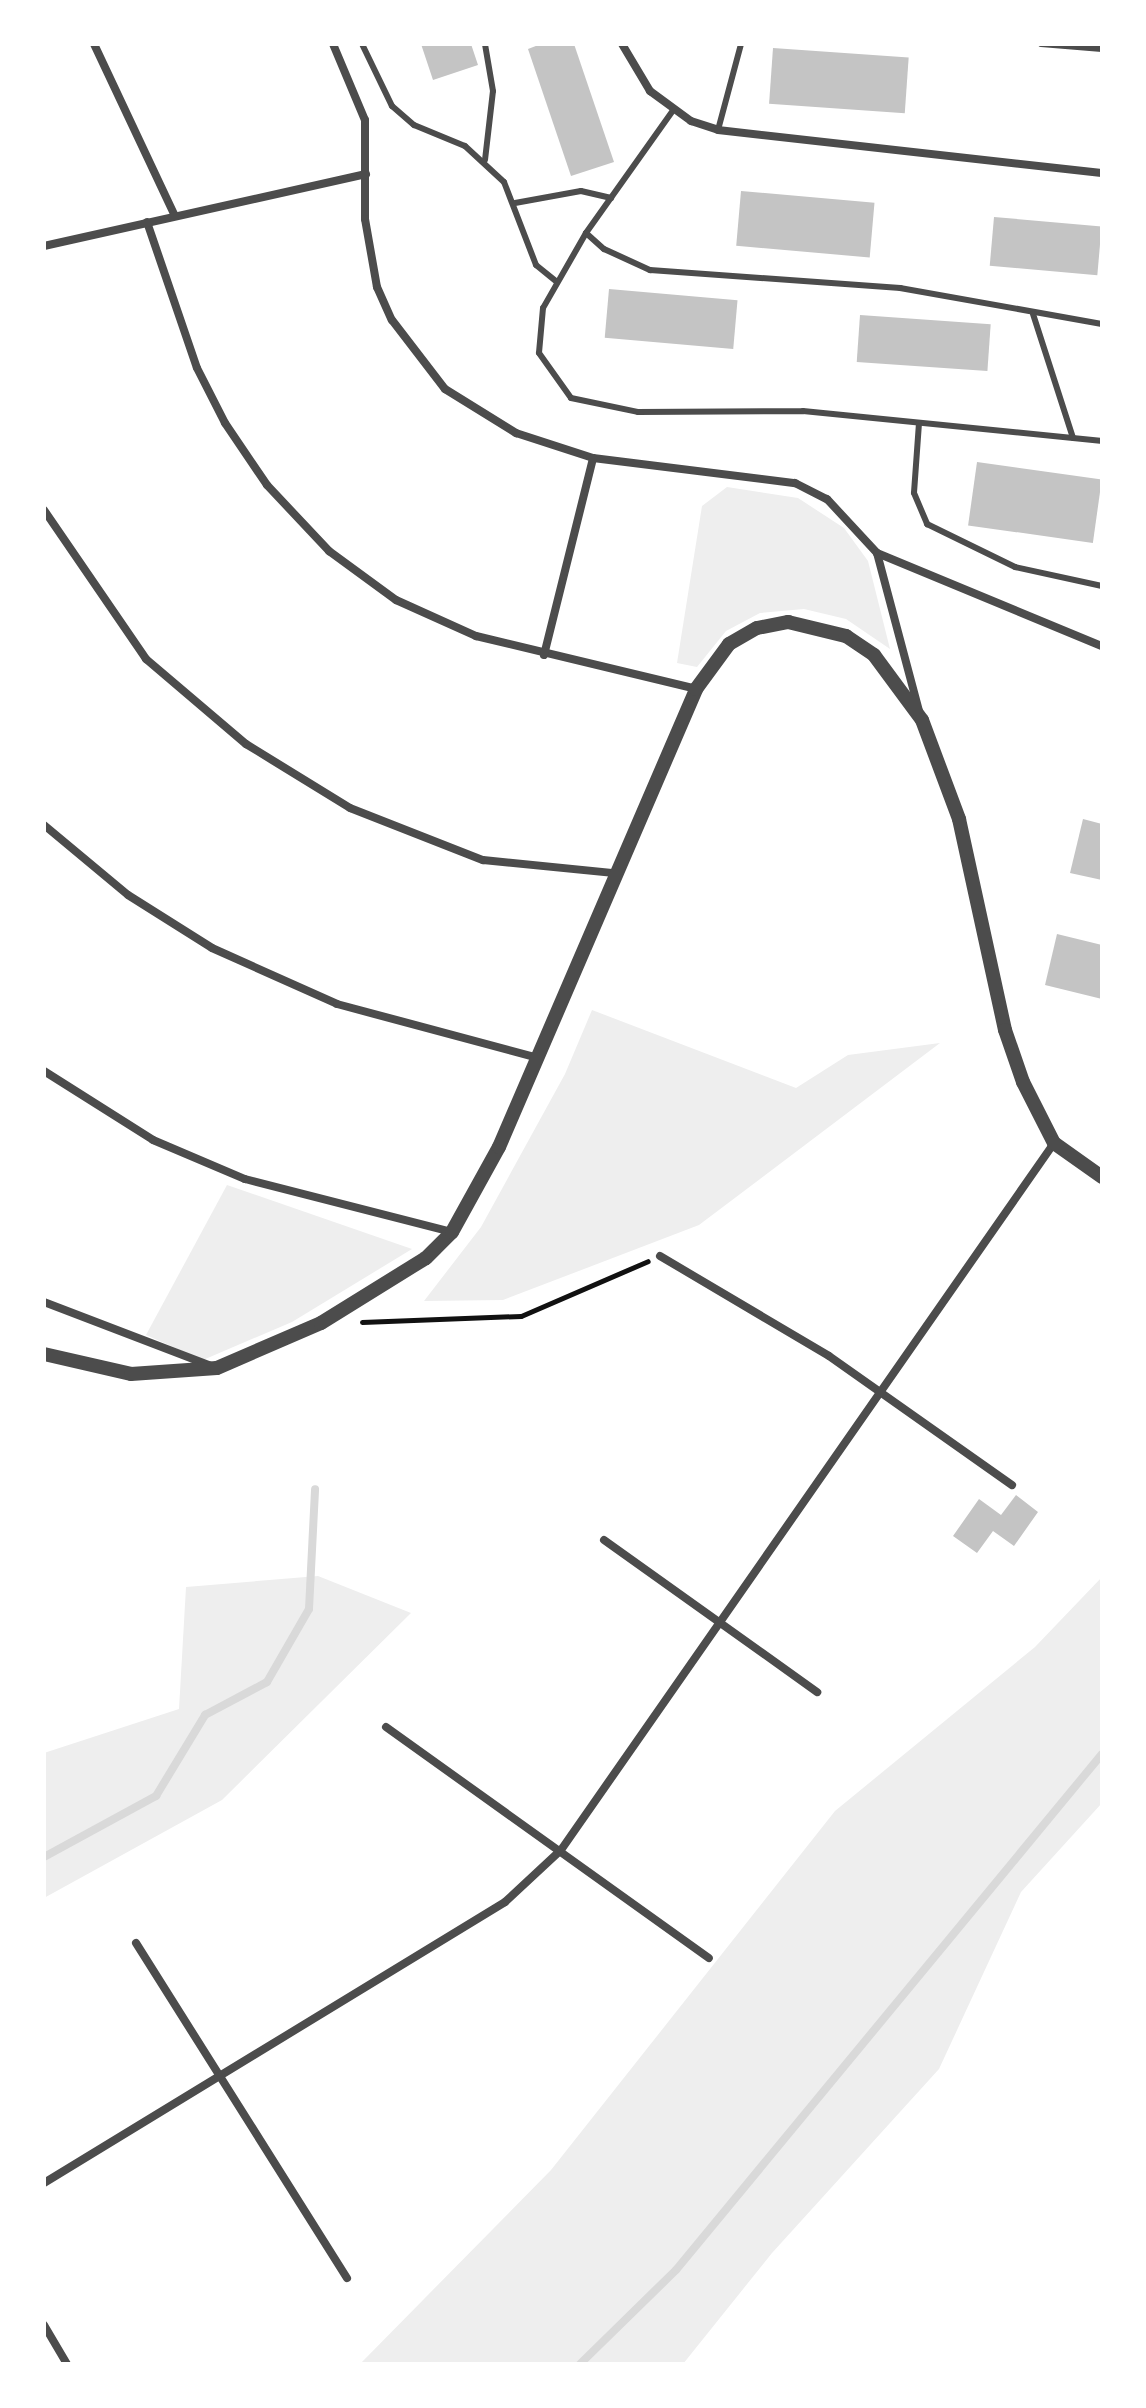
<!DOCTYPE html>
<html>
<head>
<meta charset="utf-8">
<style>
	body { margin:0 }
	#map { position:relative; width:1146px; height:2408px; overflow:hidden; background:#fff; font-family:"Noto Sans",sans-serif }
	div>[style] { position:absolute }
	.green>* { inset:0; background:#eee }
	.stream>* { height:8px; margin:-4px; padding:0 4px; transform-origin:4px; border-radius:4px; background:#d9d9d9 }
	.building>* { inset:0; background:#c4c4c4; transform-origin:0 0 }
	.path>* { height:5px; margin:-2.5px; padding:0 2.5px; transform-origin:2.5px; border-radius:2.5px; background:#111 }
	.service>* { height:6px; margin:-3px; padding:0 3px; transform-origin:3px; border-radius:3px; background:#4c4c4c }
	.minor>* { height:8px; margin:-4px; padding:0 4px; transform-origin:4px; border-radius:4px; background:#4c4c4c }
	.tertiary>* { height:14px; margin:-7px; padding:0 7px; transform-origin:7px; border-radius:7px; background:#4c4c4c }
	span { translate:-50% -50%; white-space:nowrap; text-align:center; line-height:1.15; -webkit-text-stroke:8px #fff; paint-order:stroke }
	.frame { position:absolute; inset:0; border:46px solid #fff; pointer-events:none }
</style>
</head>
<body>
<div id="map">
	<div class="green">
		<i style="clip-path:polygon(727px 487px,798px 498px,844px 528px,868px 561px,890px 649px,846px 619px,804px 609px,760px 613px,726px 631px,697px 667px,677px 663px,702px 506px)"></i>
		<i style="clip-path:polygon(592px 1010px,796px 1088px,848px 1055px,940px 1043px,699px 1225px,503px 1300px,424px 1301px,481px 1227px,565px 1074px)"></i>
		<i style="clip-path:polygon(227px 1185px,412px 1249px,292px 1322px,203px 1360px,146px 1335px)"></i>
		<i style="clip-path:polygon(318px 1576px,411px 1613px,222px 1800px,44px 1898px,44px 1753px,179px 1709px,186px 1587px)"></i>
		<i style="clip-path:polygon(1102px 1577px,1102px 1803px,1021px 1892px,939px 2069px,772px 2253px,683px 2364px,360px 2364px,551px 2170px,835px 1811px,1035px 1647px)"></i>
	</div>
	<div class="stream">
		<i style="left:44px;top:1857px;width:128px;rotate:-28.6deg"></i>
		<i style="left:156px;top:1796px;width:95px;rotate:-58.8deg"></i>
		<i style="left:205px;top:1715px;width:70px;rotate:-28deg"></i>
		<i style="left:267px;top:1682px;width:84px;rotate:-60.1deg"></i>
		<i style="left:309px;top:1609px;width:120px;rotate:-87.1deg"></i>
		<i style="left:580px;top:2364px;width:134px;rotate:-44.4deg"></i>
		<i style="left:676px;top:2270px;width:669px;rotate:-50.46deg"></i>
	</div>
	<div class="building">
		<i style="clip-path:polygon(421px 44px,471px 44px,478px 65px,433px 80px)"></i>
		<i style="clip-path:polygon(541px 44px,574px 44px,614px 162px,571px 176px,528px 49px)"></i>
		<i style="left:773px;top:48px;width:136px;height:56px;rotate:4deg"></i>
		<i style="left:741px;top:191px;width:134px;height:55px;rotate:5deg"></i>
		<i style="left:994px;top:217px;width:108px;height:49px;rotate:5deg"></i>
		<i style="left:609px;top:289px;width:129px;height:49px;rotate:5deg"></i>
		<i style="left:860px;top:315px;width:131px;height:47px;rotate:4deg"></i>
		<i style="left:977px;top:462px;width:126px;height:64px;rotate:8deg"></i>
		<i style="clip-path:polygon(1083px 819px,1102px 824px,1102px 880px,1070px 873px)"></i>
		<i style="clip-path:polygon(1057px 934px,1102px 945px,1102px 999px,1045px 985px)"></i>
		<i style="clip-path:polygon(1016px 1495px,1038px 1512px,1014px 1546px,993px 1531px,977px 1553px,953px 1536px,979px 1499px,1001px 1515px)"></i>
	</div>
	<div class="path">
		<i style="left:362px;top:1322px;width:159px;rotate:-2.2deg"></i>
		<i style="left:521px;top:1316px;width:138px;rotate:-23.4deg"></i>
	</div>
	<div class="service">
		<i style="left:362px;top:44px;width:69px;rotate:64.2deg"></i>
		<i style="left:392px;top:106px;width:29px;rotate:41deg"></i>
		<i style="left:414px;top:125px;width:55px;rotate:22.4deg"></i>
		<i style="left:465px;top:146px;width:53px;rotate:42.7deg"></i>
		<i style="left:504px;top:182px;width:89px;rotate:68.9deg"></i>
		<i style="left:536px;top:265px;width:26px;rotate:39deg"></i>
		<i style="left:1041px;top:44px;width:61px;rotate:4.7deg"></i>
		<i style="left:674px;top:109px;width:152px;rotate:125.4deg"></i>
		<i style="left:586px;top:233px;width:86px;rotate:119.8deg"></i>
		<i style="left:543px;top:308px;width:45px;rotate:95.1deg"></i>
		<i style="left:539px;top:353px;width:55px;rotate:54.6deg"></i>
		<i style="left:571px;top:398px;width:68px;rotate:11.8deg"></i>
		<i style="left:638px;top:412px;width:165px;rotate:-0.3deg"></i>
		<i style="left:803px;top:411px;width:301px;rotate:5.7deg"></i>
		<i style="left:718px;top:130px;width:89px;rotate:-75deg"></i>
		<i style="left:485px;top:160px;width:69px;rotate:-83.4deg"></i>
		<i style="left:493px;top:91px;width:48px;rotate:-99.7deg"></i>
		<i style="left:515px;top:203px;width:67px;rotate:-10.3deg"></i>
		<i style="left:581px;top:191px;width:31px;rotate:13deg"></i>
		<i style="left:586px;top:233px;width:24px;rotate:42deg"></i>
		<i style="left:604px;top:249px;width:51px;rotate:24.5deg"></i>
		<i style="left:650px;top:270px;width:251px;rotate:4.1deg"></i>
		<i style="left:900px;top:288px;width:205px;rotate:10.1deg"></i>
		<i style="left:1033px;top:314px;width:130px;rotate:72.1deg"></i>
		<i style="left:919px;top:423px;width:70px;rotate:94.1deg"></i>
		<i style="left:914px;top:493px;width:34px;rotate:67deg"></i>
		<i style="left:927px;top:524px;width:98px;rotate:26deg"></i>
		<i style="left:1015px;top:567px;width:89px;rotate:12.3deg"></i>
	</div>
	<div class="minor">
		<i style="left:94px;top:44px;width:190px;rotate:64.8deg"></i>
		<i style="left:333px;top:44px;width:82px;rotate:67.2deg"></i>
		<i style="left:365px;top:120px;width:99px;rotate:90deg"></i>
		<i style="left:365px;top:219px;width:69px;rotate:80deg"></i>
		<i style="left:377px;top:287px;width:36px;rotate:66deg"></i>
		<i style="left:392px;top:320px;width:87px;rotate:52.5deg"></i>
		<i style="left:445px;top:389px;width:84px;rotate:31.8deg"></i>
		<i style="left:516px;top:433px;width:81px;rotate:18deg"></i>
		<i style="left:593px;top:458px;width:204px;rotate:7.1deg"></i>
		<i style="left:795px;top:483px;width:36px;rotate:27deg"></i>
		<i style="left:827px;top:499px;width:74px;rotate:47.2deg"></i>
		<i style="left:877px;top:553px;width:243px;rotate:22.5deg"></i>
		<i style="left:622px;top:44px;width:55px;rotate:59.2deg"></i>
		<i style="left:650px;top:91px;width:51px;rotate:36.2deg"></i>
		<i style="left:691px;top:121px;width:28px;rotate:18deg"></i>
		<i style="left:718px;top:130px;width:386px;rotate:6.4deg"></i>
		<i style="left:147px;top:222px;width:154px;rotate:71.1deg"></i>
		<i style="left:197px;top:368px;width:62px;rotate:63deg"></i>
		<i style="left:225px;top:423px;width:75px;rotate:55.9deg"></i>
		<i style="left:267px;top:485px;width:91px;rotate:46.8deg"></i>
		<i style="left:329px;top:551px;width:83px;rotate:36.2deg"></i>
		<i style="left:396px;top:600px;width:88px;rotate:24.2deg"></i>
		<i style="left:476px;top:636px;width:226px;rotate:13.5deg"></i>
		<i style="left:44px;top:246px;width:330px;rotate:-12.6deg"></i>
		<i style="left:44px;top:510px;width:181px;rotate:55.6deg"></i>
		<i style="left:146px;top:659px;width:131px;rotate:40.4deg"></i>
		<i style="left:246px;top:744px;width:122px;rotate:31.6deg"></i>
		<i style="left:350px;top:808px;width:143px;rotate:21.4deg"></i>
		<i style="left:483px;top:860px;width:132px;rotate:5.7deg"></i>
		<i style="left:877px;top:553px;width:163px;rotate:75.1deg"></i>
		<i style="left:544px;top:655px;width:203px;rotate:-76deg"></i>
		<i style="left:44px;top:825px;width:109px;rotate:39.8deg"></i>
		<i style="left:128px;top:895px;width:99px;rotate:32.2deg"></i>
		<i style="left:212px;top:948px;width:137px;rotate:24.1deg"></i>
		<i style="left:337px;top:1004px;width:205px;rotate:15deg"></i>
		<i style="left:44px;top:1071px;width:129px;rotate:32.3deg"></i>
		<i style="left:153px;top:1140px;width:100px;rotate:23deg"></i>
		<i style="left:245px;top:1179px;width:214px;rotate:14.4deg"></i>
		<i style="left:660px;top:1256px;width:196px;rotate:30.6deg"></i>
		<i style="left:829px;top:1356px;width:224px;rotate:35.2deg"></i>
		<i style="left:44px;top:1302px;width:177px;rotate:20.9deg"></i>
		<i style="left:604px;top:1540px;width:262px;rotate:35.5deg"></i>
		<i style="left:386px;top:1727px;width:397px;rotate:35.6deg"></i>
		<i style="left:136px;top:1943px;width:396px;rotate:57.8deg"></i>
		<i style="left:44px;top:2183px;width:540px;rotate:-31.36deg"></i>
		<i style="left:505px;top:1902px;width:76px;rotate:-42.9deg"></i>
		<i style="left:561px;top:1850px;width:862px;rotate:-55.11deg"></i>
		<i style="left:44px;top:2325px;width:45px;rotate:59.5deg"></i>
	</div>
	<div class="tertiary">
		<i style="left:44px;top:1354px;width:89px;rotate:12.9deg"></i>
		<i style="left:131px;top:1374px;width:86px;rotate:-4deg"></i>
		<i style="left:217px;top:1368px;width:113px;rotate:-23.4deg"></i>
		<i style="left:321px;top:1323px;width:123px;rotate:-31.8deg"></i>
		<i style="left:426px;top:1258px;width:37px;rotate:-45deg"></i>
		<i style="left:452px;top:1232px;width:97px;rotate:-61.1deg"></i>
		<i style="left:499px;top:1147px;width:499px;rotate:-66.7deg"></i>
		<i style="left:696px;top:689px;width:56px;rotate:-53.7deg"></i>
		<i style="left:729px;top:644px;width:32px;rotate:-30deg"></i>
		<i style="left:757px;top:628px;width:32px;rotate:-11deg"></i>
		<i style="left:788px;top:622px;width:60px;rotate:13.6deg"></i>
		<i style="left:846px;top:636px;width:34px;rotate:34deg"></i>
		<i style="left:874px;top:655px;width:81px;rotate:53.6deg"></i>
		<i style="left:922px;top:720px;width:106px;rotate:69.5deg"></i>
		<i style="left:959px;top:819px;width:216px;rotate:77.7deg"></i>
		<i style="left:1005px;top:1030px;width:55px;rotate:70.9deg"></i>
		<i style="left:1023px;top:1082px;width:68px;rotate:63.1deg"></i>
		<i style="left:1054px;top:1143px;width:59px;rotate:35.3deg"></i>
	</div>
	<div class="frame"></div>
</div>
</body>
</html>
